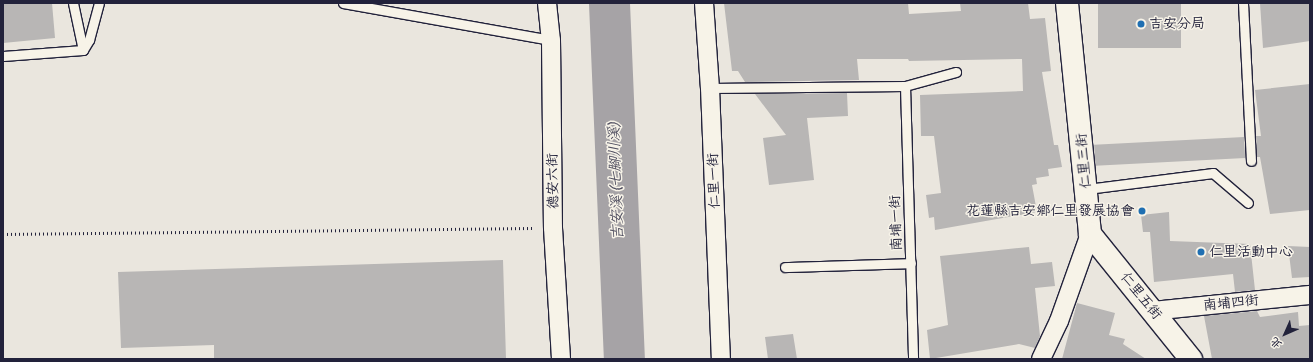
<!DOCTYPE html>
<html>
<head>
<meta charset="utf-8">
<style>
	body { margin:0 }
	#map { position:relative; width:1313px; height:362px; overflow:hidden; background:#eae6de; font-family:Pangolin,"LXGW WenKai TC",sans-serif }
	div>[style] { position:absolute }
	.river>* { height:41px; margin:-20.5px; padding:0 20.5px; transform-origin:20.5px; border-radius:20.5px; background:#a6a3a6 }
	.building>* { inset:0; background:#b8b6b5; transform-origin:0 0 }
	.path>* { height:2.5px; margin-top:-1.25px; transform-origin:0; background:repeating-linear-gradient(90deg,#22223b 0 1px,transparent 0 4px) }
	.roads { filter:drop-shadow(1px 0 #22223b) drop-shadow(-1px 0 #22223b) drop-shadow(0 1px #22223b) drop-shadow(0 -1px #22223b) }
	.service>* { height:9px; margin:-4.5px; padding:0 4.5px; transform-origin:4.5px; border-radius:4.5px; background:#f7f3e8 }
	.minor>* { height:18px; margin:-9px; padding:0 9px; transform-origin:9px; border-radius:9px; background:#f7f3e8 }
	.tertiary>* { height:22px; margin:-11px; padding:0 11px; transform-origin:11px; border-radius:11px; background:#f7f3e8 }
	.dots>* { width:11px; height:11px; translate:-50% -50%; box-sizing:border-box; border:2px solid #f7f3e8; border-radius:50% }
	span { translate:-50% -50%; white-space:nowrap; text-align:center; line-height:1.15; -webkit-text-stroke:3px #f7f3e8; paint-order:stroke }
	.poi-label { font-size:14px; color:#22223b }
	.left { translate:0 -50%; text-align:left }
	.right { translate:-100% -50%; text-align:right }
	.street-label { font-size:14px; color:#22223b }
	.water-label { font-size:15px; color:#504f60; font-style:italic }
	.frame { position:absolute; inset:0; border:4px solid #22223b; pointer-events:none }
	.north { position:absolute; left:1265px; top:314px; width:40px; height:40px; -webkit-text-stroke:3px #f7f3e8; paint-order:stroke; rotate:225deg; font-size:11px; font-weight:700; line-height:16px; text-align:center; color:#22223b }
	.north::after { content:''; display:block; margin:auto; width:14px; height:18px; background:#22223b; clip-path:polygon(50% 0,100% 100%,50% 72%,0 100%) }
</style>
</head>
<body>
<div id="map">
	<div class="river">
		<i style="left:609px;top:3px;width:356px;rotate:87.6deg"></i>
	</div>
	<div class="building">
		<i style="clip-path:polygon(3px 3px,52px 3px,55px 38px,3px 43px)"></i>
		<i style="clip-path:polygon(724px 3px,908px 3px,909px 14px,961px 11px,960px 3px,1028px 3px,1030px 19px,1045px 18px,1051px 71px,1042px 72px,1054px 145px,1058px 145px,1062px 167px,1048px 169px,1049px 176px,1036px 178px,1037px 184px,1032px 185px,1037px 212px,935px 230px,934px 217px,929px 218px,926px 195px,941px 193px,934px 136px,921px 136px,920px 95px,1023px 91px,1022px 59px,909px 61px,908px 59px,857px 59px,859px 80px,745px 82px,738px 71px,732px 71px)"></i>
		<i style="left:1098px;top:3px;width:83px;height:45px"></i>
		<i style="clip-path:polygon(1260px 3px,1310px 3px,1310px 41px,1263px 48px)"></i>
		<i style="clip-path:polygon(1310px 84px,1310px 210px,1270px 214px,1260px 157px,1257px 157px,1256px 136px,1261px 136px,1255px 90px)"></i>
		<i style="clip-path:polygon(847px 93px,848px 116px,807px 118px,814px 180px,769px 185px,763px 138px,786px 135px,755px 94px)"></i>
		<i style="left:1244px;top:137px;width:21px;height:150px;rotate:87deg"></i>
		<i style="clip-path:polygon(1169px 212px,1170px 241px,1250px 244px,1255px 290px,1235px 292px,1233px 274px,1154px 282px,1150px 232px,1143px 232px,1141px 215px)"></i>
		<i style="clip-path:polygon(1288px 246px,1310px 247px,1310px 277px,1292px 278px)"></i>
		<i style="clip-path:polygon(1029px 247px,1031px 264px,1052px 262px,1055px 286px,1035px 288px,1040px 336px,1035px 348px,1019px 344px,930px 359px,927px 330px,948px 325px,940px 256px)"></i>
		<i style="clip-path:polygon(503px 260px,506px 359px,214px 359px,214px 345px,121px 348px,118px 272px)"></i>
		<i style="clip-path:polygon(1077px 303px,1115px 313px,1109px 335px,1125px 339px,1123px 344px,1146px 359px,1062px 359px)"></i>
		<i style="clip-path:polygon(1257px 311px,1260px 317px,1298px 312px,1299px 326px,1310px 325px,1310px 359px,1212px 359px,1204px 316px)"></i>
		<i style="clip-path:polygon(793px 334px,797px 359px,768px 359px,765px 337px)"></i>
	</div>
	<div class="path">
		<i style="left:3px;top:234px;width:530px;rotate:-0.65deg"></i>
	</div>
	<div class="roads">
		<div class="service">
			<i style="left:73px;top:3px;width:48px;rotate:78deg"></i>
			<i style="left:343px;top:3px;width:211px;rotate:10.1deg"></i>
			<i style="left:1243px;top:3px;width:158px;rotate:87.1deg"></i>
			<i style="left:3px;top:56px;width:80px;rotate:-4.3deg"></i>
			<i style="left:83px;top:50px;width:12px;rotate:-59deg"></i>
			<i style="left:89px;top:40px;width:38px;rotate:-75deg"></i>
			<i style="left:905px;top:86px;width:273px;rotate:88.3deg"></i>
			<i style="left:710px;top:88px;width:195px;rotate:-0.6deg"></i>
			<i style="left:905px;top:86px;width:53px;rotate:-15.4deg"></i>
			<i style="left:1087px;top:189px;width:127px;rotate:-7.2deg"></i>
			<i style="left:1213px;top:173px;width:46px;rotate:40.6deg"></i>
			<i style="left:785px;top:267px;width:126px;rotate:-1.8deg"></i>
		</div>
		<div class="minor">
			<i style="left:547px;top:3px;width:37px;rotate:84deg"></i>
			<i style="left:551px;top:40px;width:188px;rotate:89.4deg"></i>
			<i style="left:553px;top:228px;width:131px;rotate:86.5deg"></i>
			<i style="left:704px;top:3px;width:85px;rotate:86deg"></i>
			<i style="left:710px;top:88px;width:271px;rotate:87.7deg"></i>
			<i style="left:1152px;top:311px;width:159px;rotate:-5.8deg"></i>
			<i style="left:1041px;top:359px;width:42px;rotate:-64.7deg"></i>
			<i style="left:1059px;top:321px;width:92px;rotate:-70.4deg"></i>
		</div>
		<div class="tertiary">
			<i style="left:1067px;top:3px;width:232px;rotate:84.3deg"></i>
			<i style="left:1090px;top:234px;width:161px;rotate:51.1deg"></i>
		</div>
	</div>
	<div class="dots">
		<i style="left:1141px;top:24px;background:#1f6fb2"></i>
		<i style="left:1142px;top:211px;background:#1f6fb2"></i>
		<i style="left:1201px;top:252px;background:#1f6fb2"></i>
	</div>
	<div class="poi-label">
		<span class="left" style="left:1149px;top:24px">吉安分局</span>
		<span class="right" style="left:1134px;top:211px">花蓮縣吉安鄉仁里發展協會</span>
		<span class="left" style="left:1209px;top:252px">仁里活動中心</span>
	</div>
	<div class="street-label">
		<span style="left:1084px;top:161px;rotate:-95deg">仁里三街</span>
		<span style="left:553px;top:181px;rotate:-91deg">德安六街</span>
		<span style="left:714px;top:181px;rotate:-92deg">仁里一街</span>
		<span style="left:896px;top:223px;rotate:-92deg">南埔一街</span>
		<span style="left:1141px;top:296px;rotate:51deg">仁里五街</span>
		<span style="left:1231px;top:303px;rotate:-6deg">南埔四街</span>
	</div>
	<div class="water-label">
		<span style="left:616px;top:181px;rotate:-92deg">吉安溪 (七腳川溪)</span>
	</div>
	<div class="frame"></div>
	<div class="north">北</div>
</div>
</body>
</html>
